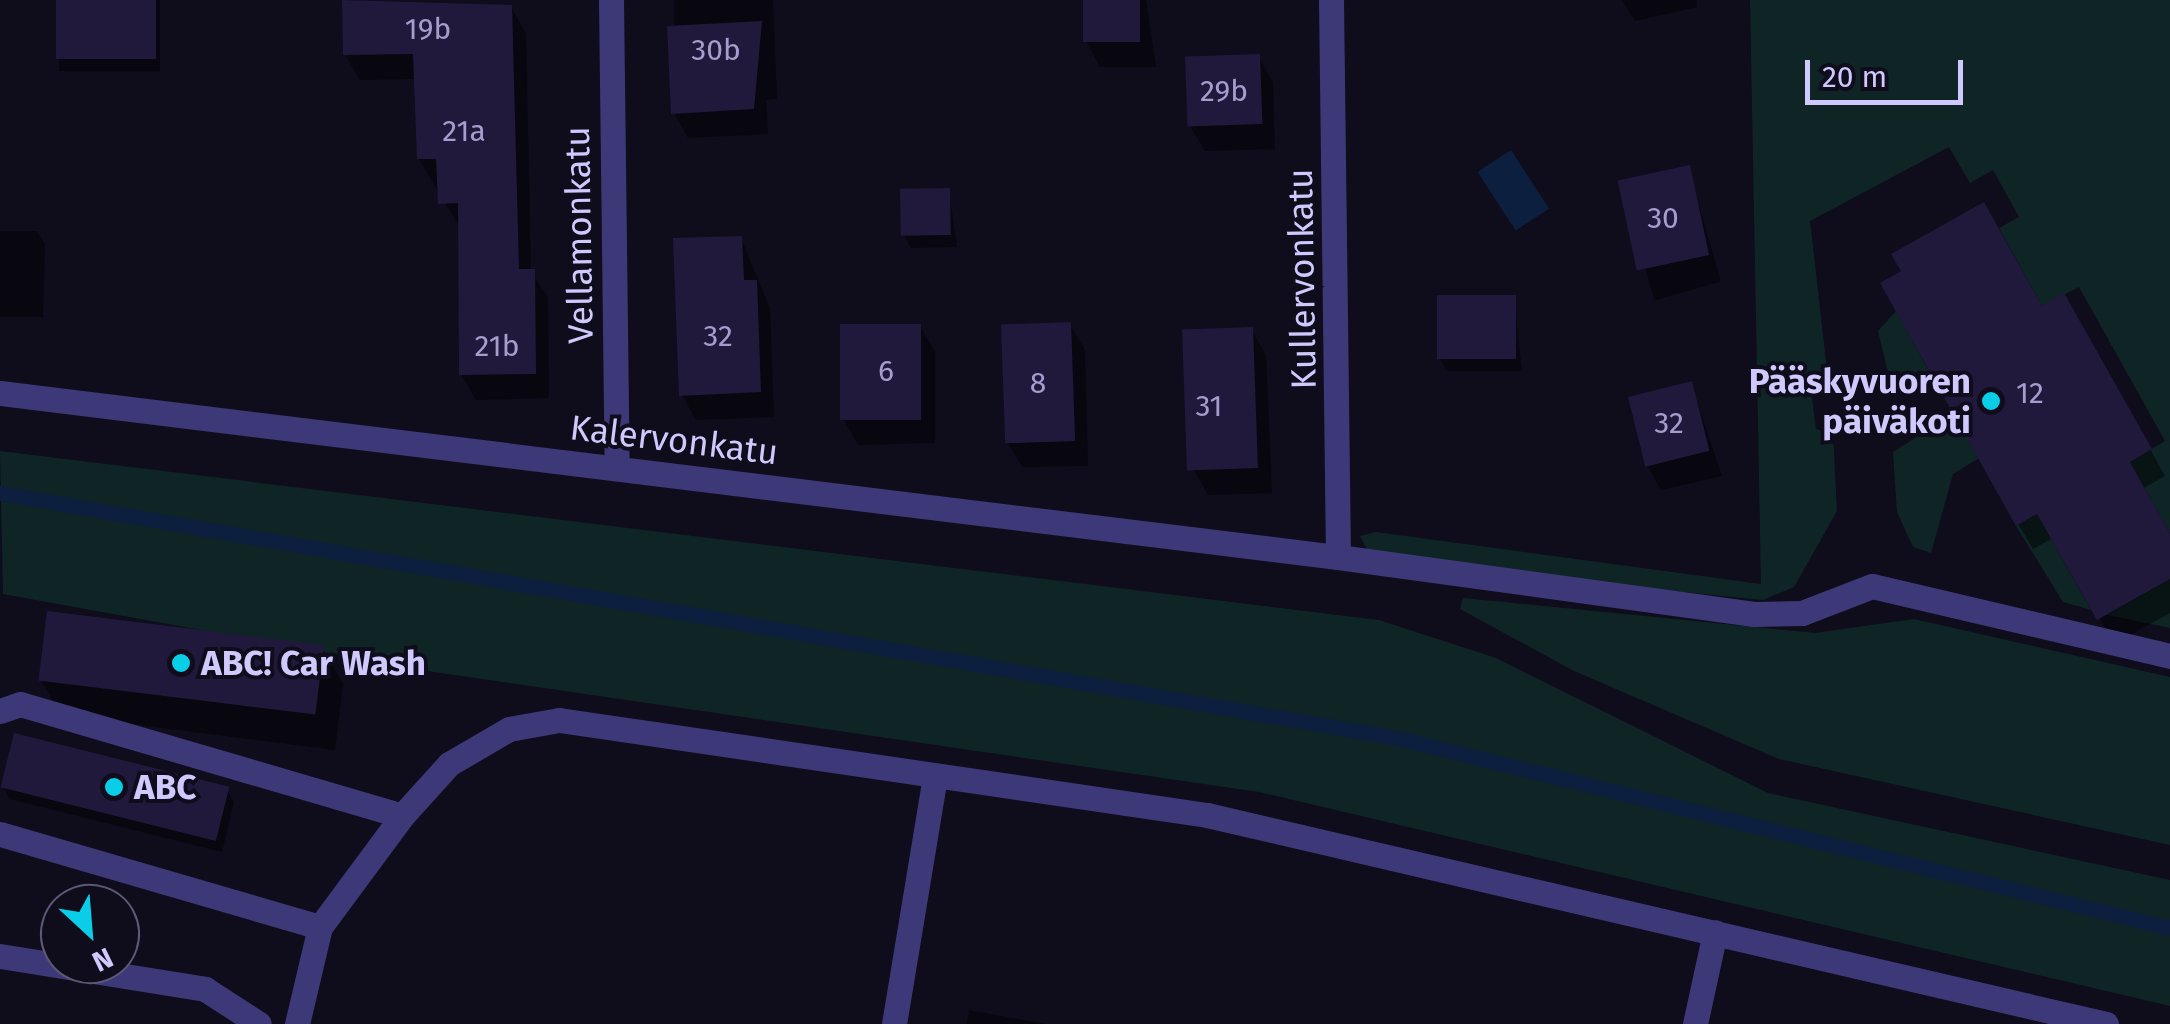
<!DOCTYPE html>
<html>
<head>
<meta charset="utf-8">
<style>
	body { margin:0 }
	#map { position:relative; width:2170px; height:1024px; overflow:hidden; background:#0f0c1c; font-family:"Fira Sans",sans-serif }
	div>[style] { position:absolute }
	.green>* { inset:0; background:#0f2525 }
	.water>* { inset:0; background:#0d1f3e; transform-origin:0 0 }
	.shadow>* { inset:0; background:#0007; transform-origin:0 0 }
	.stream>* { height:15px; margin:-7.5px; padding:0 7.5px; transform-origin:7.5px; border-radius:7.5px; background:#0d1f3e }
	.building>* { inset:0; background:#21193c; transform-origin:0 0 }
	.service>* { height:25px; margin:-12.5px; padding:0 12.5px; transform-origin:12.5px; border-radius:12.5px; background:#3d3979 }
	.minor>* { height:25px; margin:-12.5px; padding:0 12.5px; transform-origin:12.5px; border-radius:12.5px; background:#3d3979 }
	.dots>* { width:28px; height:28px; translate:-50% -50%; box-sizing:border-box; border:5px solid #0f0c1c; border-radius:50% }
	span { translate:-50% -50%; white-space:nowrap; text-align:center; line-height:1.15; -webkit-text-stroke:8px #0f0c1c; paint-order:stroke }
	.number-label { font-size:30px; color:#a49dcd }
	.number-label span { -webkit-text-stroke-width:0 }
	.street-label { font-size:35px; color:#d0c9fd }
	.poi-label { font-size:35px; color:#d0c9fd; font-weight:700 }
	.right { translate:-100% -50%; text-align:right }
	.left { translate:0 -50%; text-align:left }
	.north { position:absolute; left:40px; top:884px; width:100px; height:100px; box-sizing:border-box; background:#0f0c1c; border:2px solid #5c5876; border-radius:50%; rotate:154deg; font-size:28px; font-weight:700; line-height:40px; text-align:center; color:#d0c9fd }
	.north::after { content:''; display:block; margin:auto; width:35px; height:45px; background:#0acde8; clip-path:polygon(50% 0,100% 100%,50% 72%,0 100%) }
	.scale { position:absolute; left:1805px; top:60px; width:158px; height:45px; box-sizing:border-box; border:5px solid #d0c9fd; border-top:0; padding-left:12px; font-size:30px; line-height:35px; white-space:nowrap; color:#d0c9fd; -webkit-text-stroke:8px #0f0c1c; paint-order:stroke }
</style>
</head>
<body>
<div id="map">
	<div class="green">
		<i style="clip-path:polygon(1750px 0,2170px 0,2170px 534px,2130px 462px,2165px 441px,2079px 287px,2042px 306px,1999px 228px,2019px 217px,1993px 170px,1970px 183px,1949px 147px,1810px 221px,1827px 370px,1809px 376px,1816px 429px,1833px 434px,1837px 511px,1794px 587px,1763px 600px,1414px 565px,1367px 549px,1360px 536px,1376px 532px,1761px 584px)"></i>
		<i style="clip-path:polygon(1896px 311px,1930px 373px,1893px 393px,1878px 331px)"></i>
		<i style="clip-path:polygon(1973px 401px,1999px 446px,1953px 474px,1931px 553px,1913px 547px,1897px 512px,1893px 452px)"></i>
		<i style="clip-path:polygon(0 451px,1379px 620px,1496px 658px,1768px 793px,2170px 880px,2170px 1006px,1259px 792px,427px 671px,3px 594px)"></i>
		<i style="clip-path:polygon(2037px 514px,2091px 610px,2063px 602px,2016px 526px)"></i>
		<i style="clip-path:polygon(2170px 579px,2170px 628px,2107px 615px)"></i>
		<i style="clip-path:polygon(1463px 598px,1815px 633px,1914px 619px,2170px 677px,2170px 845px,1779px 759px,1574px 671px,1460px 609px)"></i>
	</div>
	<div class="water">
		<i style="left:1511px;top:150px;width:70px;height:40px;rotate:57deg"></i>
	</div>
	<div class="shadow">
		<i style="left:59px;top:0;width:101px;height:71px"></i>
		<i style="clip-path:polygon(344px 0,511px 7px,526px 33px,531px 272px,548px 297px,549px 398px,476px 400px,461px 374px,460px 228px,419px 159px,416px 79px,360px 80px,345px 55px)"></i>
		<i style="clip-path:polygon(674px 0,773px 0,777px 99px,766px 100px,768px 134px,688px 138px,674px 113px)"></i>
		<i style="clip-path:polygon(1085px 0,1146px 0,1156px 67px,1100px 67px,1086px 41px)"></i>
		<i style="clip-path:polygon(1622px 0,1696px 0,1697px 7px,1635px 21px)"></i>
		<i style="clip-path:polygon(1258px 56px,1273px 82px,1275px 149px,1205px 151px,1190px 126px)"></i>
		<i style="left:1688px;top:167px;width:119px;height:69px;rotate:74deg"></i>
		<i style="clip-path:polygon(949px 191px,957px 247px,911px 248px,904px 236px)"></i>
		<i style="clip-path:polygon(0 231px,37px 231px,45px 244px,43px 317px,0 317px)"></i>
		<i style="clip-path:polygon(741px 238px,770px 308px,774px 417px,696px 420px,682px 395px)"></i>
		<i style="clip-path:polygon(1514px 298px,1522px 371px,1447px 371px,1440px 359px)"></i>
		<i style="clip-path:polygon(2042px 309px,2138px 427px,2165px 476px,2142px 489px,2170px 538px,2170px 613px,2114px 644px,2053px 538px,2033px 549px,2018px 524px)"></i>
		<i style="clip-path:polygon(1070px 325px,1085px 350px,1088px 466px,1022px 467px,1007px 442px)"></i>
		<i style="clip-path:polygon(920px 326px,935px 352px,935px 443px,858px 445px,843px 419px)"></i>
		<i style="clip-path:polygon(1251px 329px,1266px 355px,1272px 493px,1208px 495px,1194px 470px)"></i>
		<i style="clip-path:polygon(1691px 384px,1722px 476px,1661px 490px,1647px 465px)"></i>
		<i style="clip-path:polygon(322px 648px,343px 684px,335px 750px,61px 715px,41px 680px)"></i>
		<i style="clip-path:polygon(3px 786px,227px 789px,234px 802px,222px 852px,10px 799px)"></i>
		<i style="clip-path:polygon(969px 1010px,1046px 1024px,967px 1024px)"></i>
	</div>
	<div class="stream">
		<i style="left:0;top:493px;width:1423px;rotate:9.95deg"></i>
		<i style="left:1402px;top:739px;width:791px;rotate:13.83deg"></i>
	</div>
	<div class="building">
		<i style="left:56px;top:0;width:100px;height:59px"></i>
		<i style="clip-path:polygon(342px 0,512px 5px,519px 269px,535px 269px,536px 374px,459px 375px,458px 203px,438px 204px,436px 159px,417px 159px,413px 54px,343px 55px)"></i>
		<i style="left:1083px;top:0;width:57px;height:42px"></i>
		<i style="clip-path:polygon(762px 21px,754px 109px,671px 114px,667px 26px)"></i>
		<i style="left:1260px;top:54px;width:70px;height:75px;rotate:88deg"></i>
		<i style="left:1690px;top:165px;width:92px;height:74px;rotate:78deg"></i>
		<i style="left:950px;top:188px;width:47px;height:50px;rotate:89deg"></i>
		<i style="clip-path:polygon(1984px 202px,2042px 306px,2064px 293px,2152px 449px,2130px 462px,2170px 534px,2170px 579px,2097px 620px,2037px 514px,2016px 526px,1880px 283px,1901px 271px,1891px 254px)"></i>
		<i style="clip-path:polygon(742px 236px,744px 280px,757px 280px,761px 392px,679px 396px,673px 238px)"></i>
		<i style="left:1516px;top:295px;width:64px;height:79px;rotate:90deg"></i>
		<i style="left:1071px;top:322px;width:119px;height:70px;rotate:88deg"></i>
		<i style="left:840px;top:324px;width:81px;height:96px"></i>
		<i style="left:1253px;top:327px;width:141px;height:71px;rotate:88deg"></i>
		<i style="left:1692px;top:381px;width:72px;height:66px;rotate:76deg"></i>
		<i style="left:47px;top:611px;width:279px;height:70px;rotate:7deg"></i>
		<i style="left:14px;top:733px;width:222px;height:56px;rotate:14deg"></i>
	</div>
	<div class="service">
		<i style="left:1338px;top:557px;width:420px;rotate:7.8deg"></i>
		<i style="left:1754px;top:614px;width:48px;rotate:-1.2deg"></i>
		<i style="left:1802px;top:613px;width:75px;rotate:-21.1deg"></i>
		<i style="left:1872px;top:586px;width:306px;rotate:13.2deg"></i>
		<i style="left:0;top:711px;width:21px;rotate:-19deg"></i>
		<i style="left:20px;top:704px;width:398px;rotate:16.3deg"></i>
		<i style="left:0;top:834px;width:333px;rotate:16.2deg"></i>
		<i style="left:0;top:956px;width:208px;rotate:9.1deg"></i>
		<i style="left:205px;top:989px;width:64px;rotate:32.9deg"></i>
		<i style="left:297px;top:1024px;width:100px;rotate:-76.7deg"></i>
		<i style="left:320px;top:927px;width:138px;rotate:-53.5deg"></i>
		<i style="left:402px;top:816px;width:70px;rotate:-47.9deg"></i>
		<i style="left:449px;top:764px;width:69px;rotate:-30.3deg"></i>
		<i style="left:509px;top:729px;width:51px;rotate:-10.2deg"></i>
		<i style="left:559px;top:720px;width:655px;rotate:8.34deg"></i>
		<i style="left:1207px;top:815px;width:923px;rotate:13.09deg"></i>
		<i style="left:894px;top:1024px;width:252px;rotate:-80.6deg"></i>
		<i style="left:1695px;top:1024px;width:94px;rotate:-77.7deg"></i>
	</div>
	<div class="minor">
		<i style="left:611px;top:0;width:468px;rotate:89.3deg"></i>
		<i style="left:0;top:393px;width:1348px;rotate:6.99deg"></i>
		<i style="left:1338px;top:557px;width:557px;rotate:-90.72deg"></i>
	</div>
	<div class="dots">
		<i style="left:1991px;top:401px;background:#0acde8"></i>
		<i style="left:181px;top:663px;background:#0acde8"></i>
		<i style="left:114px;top:787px;background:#0acde8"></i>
	</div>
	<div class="number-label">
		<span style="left:428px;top:29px">19b</span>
		<span style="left:716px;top:50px">30b</span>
		<span style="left:1224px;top:91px">29b</span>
		<span style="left:464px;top:131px">21a</span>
		<span style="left:1663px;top:218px">30</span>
		<span style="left:718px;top:336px">32</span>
		<span style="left:497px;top:346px">21b</span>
		<span style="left:886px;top:371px">6</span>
		<span style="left:1038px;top:383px">8</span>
		<span style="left:2030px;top:393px">12</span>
		<span style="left:1209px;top:406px">31</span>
		<span style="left:1669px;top:423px">32</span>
	</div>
	<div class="street-label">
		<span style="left:579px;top:235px;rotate:-91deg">Vellamonkatu</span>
		<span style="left:1302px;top:279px;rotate:-91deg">Kullervonkatu</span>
		<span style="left:674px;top:440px;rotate:7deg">Kalervonkatu</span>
	</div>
	<div class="poi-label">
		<span class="right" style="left:1971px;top:401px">Pääskyvuoren<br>päiväkoti</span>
		<span class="left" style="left:201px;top:663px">ABC! Car Wash</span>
		<span class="left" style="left:134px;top:787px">ABC</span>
	</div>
	<div class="north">N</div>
	<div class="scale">20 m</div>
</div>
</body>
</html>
